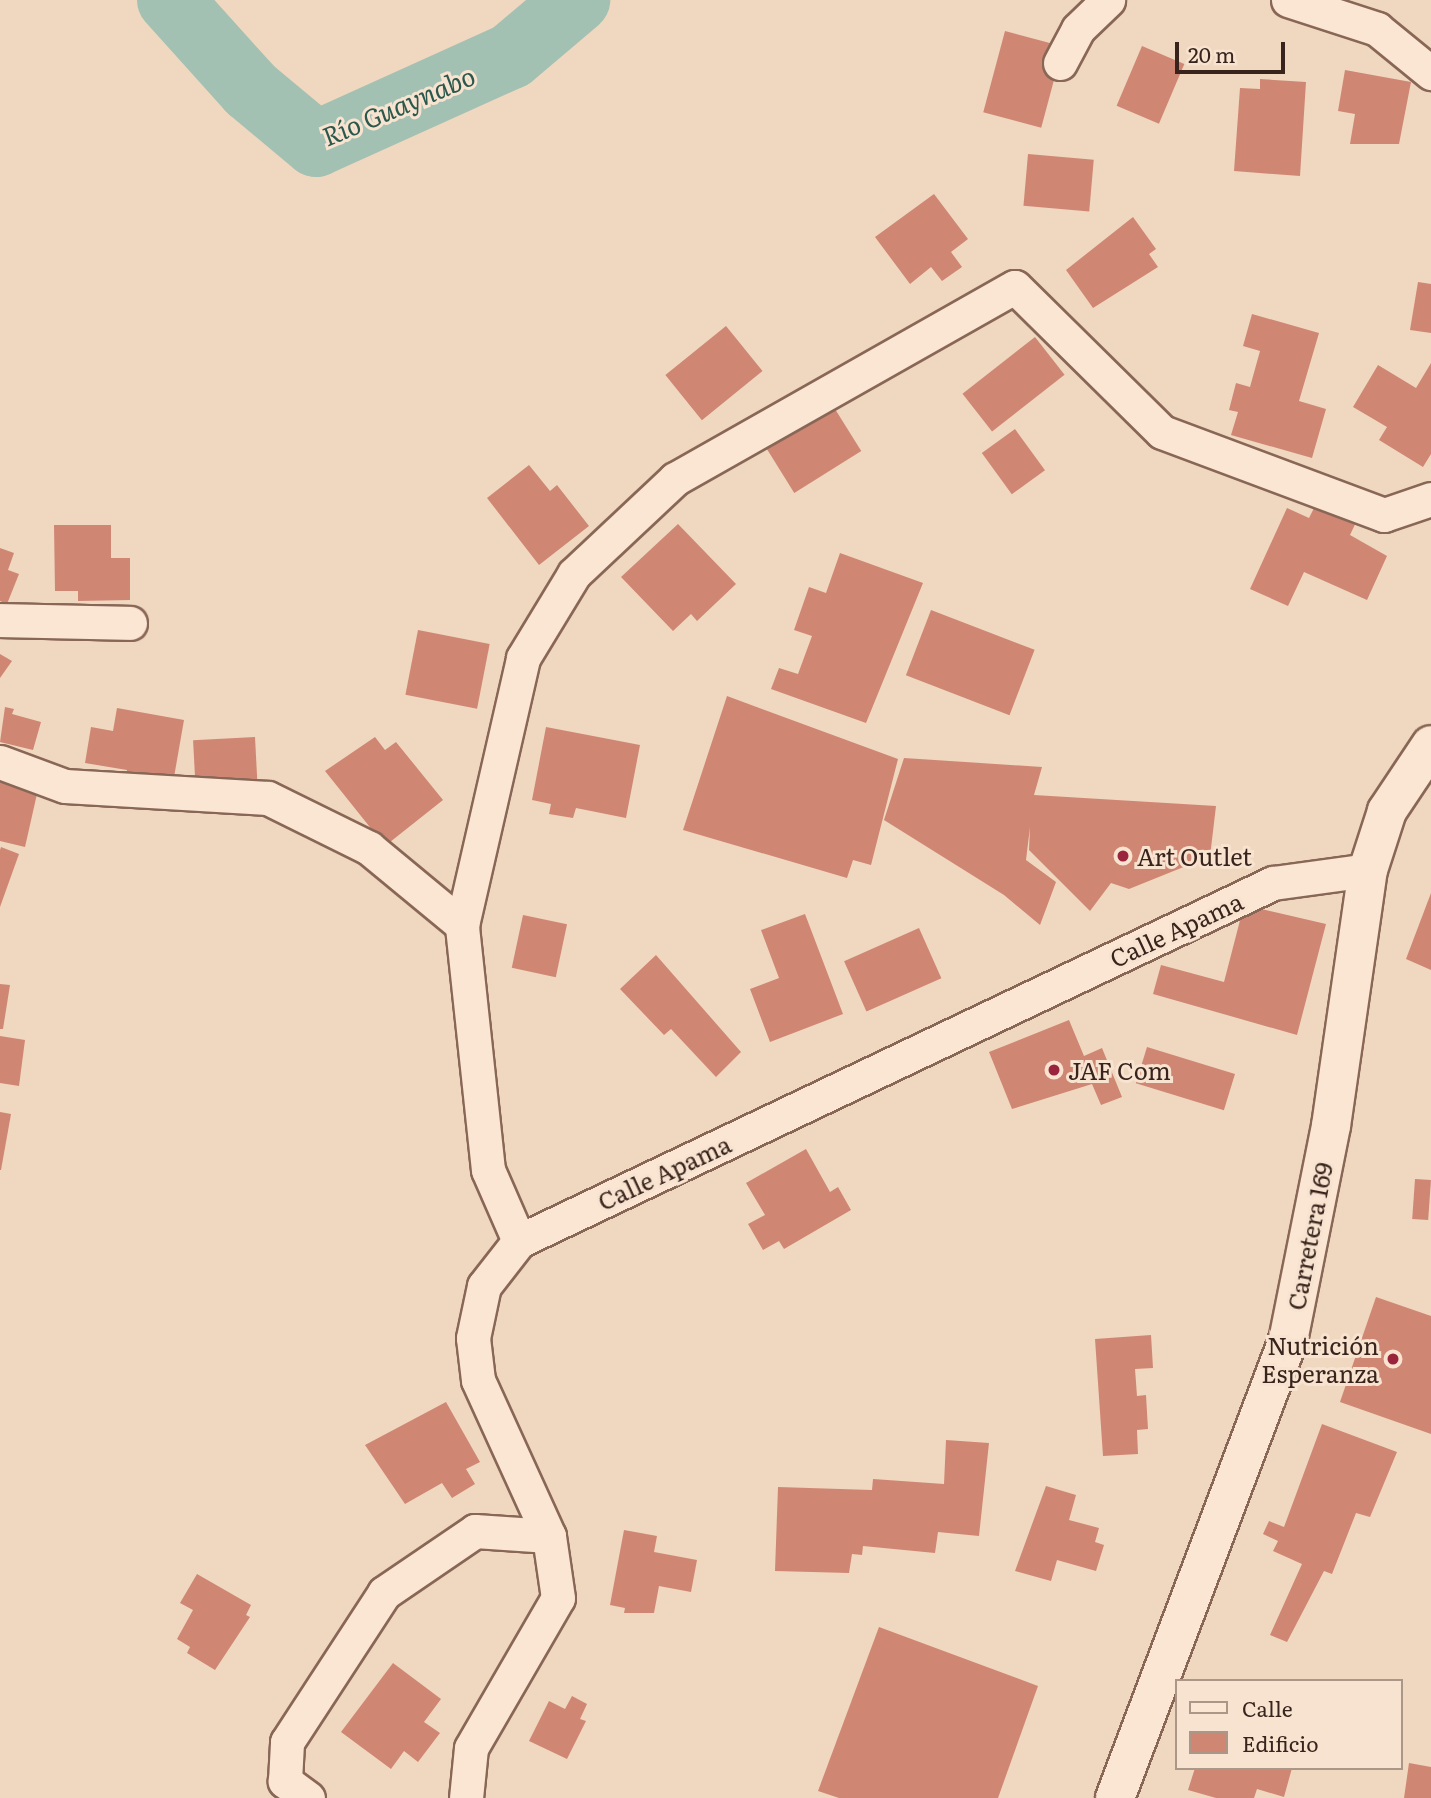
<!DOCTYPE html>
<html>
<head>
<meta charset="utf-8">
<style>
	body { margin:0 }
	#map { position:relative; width:1431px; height:1798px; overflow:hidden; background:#f0d7bf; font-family:Literata,serif }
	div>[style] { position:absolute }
	.river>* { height:66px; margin:-33px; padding:0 33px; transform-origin:33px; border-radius:33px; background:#a3c1b2 }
	.building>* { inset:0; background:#cf8773; transform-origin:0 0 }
	.roads { filter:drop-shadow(2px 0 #896757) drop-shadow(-2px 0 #896757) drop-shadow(0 2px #896757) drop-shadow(0 -2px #896757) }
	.street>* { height:33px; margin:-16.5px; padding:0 16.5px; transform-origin:16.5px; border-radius:16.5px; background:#fae6d3 }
	.secondary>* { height:38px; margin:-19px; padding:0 19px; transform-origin:19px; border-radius:19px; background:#fae6d3 }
	.dots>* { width:19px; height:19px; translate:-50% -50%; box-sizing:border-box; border:4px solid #f7e3cf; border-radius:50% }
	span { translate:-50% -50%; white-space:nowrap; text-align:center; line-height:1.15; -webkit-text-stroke:6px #f7e3cf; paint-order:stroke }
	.poi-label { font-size:24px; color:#38241c }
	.left { translate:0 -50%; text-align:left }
	.right { translate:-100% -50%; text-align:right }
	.street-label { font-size:24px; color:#38241c }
	.water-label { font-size:26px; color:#2b584c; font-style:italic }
	.legend { position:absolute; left:1175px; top:1679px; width:228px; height:91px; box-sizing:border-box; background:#f7e3cf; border:2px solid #ab9787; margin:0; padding:9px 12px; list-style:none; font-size:21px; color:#38241c }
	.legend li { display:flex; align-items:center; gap:14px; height:35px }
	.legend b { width:35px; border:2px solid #ab9787 }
	.scale { position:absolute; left:1175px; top:42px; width:110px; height:32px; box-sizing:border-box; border:4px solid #38241c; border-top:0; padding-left:9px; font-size:21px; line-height:24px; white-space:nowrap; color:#38241c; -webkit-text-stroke:5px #f7e3cf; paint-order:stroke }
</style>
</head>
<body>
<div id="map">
	<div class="river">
		<i style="left:170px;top:0;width:120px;rotate:48deg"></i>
		<i style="left:250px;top:89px;width:86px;rotate:39.8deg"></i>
		<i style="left:316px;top:144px;width:214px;rotate:-24.3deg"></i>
		<i style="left:511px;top:56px;width:87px;rotate:-40.3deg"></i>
	</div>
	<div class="building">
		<i style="left:1005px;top:31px;width:60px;height:84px;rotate:15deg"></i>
		<i style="left:1142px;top:46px;width:46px;height:65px;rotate:23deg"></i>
		<i style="clip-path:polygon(1345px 70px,1411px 82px,1399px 144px,1350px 144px,1355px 114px,1338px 111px)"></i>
		<i style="clip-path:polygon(1260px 79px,1306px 82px,1300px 176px,1234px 171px,1240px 88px,1260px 89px)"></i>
		<i style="left:1028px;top:154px;width:66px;height:52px;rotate:5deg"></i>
		<i style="clip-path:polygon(934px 194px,968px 239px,951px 252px,962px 267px,942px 281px,931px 267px,910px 284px,875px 237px)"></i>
		<i style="clip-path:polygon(1133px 217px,1156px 249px,1149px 254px,1158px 267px,1093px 308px,1066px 270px)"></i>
		<i style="clip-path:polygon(1418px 282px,1431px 284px,1431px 333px,1410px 330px)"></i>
		<i style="clip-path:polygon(1252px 314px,1319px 333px,1299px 401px,1326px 409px,1312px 458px,1231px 435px,1238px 412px,1229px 410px,1236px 383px,1250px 387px,1260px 351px,1243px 346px)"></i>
		<i style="left:726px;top:326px;width:58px;height:78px;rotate:51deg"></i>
		<i style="left:1035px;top:337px;width:48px;height:92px;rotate:52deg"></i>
		<i style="clip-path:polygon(1431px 363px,1431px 454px,1423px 467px,1379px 440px,1387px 427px,1353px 407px,1378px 365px,1416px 388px)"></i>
		<i style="left:830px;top:401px;width:59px;height:79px;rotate:58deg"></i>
		<i style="left:1015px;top:429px;width:51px;height:41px;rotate:54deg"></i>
		<i style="clip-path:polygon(529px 465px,550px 491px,557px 485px,589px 526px,539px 565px,487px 498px)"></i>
		<i style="clip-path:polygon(1318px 500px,1358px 518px,1350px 535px,1387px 556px,1367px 600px,1304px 572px,1288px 606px,1250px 589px,1287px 508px,1309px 518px)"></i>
		<i style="clip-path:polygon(678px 524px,736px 584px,697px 621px,691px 614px,673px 631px,621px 577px)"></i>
		<i style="clip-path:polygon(54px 525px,111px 525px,111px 558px,130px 558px,130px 600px,78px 601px,78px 591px,55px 591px)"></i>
		<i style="clip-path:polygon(0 548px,14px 553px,8px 570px,19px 574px,7px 604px,0 601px)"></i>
		<i style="clip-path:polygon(840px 553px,923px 583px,866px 723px,771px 689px,779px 668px,798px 674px,812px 636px,794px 630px,809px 587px,826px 593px)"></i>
		<i style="left:931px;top:610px;width:111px;height:70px;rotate:21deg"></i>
		<i style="left:418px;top:630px;width:73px;height:66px;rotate:11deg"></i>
		<i style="clip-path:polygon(0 654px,12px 661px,0 678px)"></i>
		<i style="clip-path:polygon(727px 696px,898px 759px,871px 865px,853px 860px,847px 878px,683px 830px)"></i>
		<i style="clip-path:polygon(5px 707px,14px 709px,12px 714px,41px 722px,33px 750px,0 742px)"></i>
		<i style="clip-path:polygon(117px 708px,184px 720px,173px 783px,126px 779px,127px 770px,85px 763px,91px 727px,113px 731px)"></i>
		<i style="clip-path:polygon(546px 727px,640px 745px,626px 818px,576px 808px,573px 818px,549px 814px,551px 804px,532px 800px)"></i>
		<i style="left:255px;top:737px;width:44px;height:62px;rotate:87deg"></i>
		<i style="clip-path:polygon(375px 737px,385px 750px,396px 742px,443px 800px,385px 846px,325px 771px)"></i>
		<i style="clip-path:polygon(904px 758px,1042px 767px,1034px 795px,1216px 806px,1209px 865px,1191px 864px,1129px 889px,1111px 883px,1090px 911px,1029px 850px,1030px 827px,1026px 860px,1056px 882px,1040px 925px,1004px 895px,884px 820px)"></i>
		<i style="clip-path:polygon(8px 778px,39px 785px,25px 847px,0 841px,0 783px)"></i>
		<i style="clip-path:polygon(1px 847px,19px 854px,0 907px,0 850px)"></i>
		<i style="clip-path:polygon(1431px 893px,1431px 970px,1406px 959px)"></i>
		<i style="clip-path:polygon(1244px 905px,1326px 924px,1297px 1035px,1153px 994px,1161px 965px,1224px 982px)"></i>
		<i style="clip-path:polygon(805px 914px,843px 1014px,770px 1042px,750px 989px,779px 978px,761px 930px)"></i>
		<i style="left:523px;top:915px;width:45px;height:54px;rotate:12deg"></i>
		<i style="left:919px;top:928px;width:55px;height:82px;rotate:66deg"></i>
		<i style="clip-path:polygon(656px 955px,741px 1052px,716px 1077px,671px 1029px,664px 1035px,620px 989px)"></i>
		<i style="clip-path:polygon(0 984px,10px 985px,3px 1029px,0 1029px)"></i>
		<i style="clip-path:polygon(1069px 1020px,1084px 1056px,1102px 1048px,1122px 1097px,1101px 1105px,1092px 1084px,1012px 1109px,989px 1052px)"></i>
		<i style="clip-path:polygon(0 1036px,25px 1040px,19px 1086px,0 1083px)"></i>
		<i style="left:1147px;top:1047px;width:92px;height:38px;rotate:17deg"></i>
		<i style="clip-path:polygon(0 1112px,11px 1114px,1px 1170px,0 1170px)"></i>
		<i style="clip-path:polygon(806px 1149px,830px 1192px,838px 1187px,851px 1210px,784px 1249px,779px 1241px,763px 1250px,748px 1224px,765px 1215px,746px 1183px)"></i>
		<i style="left:1415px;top:1179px;width:16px;height:40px;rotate:4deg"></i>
		<i style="clip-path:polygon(1376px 1297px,1431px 1316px,1431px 1434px,1340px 1402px)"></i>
		<i style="clip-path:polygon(1151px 1335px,1153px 1368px,1135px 1369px,1137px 1396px,1146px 1395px,1148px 1429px,1137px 1430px,1138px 1454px,1103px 1456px,1095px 1339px)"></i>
		<i style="clip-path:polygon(446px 1402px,480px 1462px,466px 1469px,475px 1484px,452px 1498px,442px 1483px,405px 1504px,365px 1445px)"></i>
		<i style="clip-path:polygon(1322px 1424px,1397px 1452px,1370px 1517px,1356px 1513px,1332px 1574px,1324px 1571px,1287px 1642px,1270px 1635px,1302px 1564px,1273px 1551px,1278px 1541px,1263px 1534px,1269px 1521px,1284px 1527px)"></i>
		<i style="clip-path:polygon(946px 1440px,989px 1443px,979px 1536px,938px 1532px,935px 1553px,863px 1546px,862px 1555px,852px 1554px,849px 1573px,775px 1571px,778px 1487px,872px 1490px,873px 1479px,944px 1484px)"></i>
		<i style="clip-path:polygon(1046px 1486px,1076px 1495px,1069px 1520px,1099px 1528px,1095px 1542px,1104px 1545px,1096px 1571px,1057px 1560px,1051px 1581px,1015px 1571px)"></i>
		<i style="clip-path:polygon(624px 1530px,657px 1536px,654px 1552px,697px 1560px,691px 1592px,659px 1586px,654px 1613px,624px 1613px,625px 1608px,610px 1605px)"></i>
		<i style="clip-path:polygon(197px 1574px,251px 1605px,246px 1615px,250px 1617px,215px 1670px,187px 1653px,190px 1647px,177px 1639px,193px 1610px,180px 1603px)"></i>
		<i style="clip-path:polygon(879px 1627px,1038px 1686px,998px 1798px,839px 1798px,818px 1791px)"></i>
		<i style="clip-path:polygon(393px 1663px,441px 1699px,424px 1722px,440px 1733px,418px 1762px,404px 1751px,391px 1769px,341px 1732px)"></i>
		<i style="clip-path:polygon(572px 1696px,587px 1704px,580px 1719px,586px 1721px,567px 1759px,529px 1741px,549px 1701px,565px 1709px)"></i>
		<i style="clip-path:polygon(1409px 1763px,1431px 1767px,1431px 1798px,1404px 1798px)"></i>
		<i style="clip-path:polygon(1195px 1768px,1292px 1768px,1284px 1797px,1257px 1789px,1254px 1798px,1216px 1798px,1188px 1790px)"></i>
	</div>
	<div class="roads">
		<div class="street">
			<i style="left:1288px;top:0;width:94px;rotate:18deg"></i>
			<i style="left:1377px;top:29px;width:70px;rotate:39.2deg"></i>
			<i style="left:1060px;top:63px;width:38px;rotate:-62deg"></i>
			<i style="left:1078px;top:29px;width:42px;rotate:-44deg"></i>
			<i style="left:0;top:620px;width:130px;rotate:1.3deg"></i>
			<i style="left:0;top:762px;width:69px;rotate:20.3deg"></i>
			<i style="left:65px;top:786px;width:203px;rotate:3.4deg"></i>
			<i style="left:268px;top:798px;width:113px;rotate:26.3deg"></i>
			<i style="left:369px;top:848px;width:121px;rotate:39.6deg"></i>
			<i style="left:519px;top:1241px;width:77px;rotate:-113.6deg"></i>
			<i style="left:488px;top:1170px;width:246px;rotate:-96.1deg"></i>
			<i style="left:462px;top:925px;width:274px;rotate:-77.1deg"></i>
			<i style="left:523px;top:658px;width:98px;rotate:-58.7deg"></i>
			<i style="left:574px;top:574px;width:139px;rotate:-43.2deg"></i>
			<i style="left:675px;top:479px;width:390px;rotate:-29.5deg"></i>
			<i style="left:1015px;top:287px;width:206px;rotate:44.6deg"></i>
			<i style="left:1162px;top:432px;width:237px;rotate:20.5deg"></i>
			<i style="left:1384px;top:515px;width:50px;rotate:-18.8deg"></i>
			<i style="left:308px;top:1798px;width:29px;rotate:-144deg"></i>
			<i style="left:285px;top:1781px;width:39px;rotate:-87deg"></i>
			<i style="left:287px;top:1742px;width:178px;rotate:-56.9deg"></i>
			<i style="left:384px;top:1593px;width:110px;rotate:-34.3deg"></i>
			<i style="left:475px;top:1531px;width:74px;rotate:3.9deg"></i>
			<i style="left:466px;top:1798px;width:50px;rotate:-84.3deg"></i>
			<i style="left:471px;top:1748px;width:173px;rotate:-59.9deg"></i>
			<i style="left:558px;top:1598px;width:63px;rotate:-98.3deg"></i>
			<i style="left:549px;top:1536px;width:171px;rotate:-114.5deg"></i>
			<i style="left:478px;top:1380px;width:42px;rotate:-96.8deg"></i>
			<i style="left:473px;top:1338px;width:53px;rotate:-78.1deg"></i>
			<i style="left:484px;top:1286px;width:57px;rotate:-52.1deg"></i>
			<i style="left:519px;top:1241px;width:835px;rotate:-25.4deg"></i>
			<i style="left:1273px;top:883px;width:96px;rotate:-7.8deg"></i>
		</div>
		<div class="secondary">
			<i style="left:1115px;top:1798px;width:489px;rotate:-69.3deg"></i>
			<i style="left:1288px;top:1341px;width:219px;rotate:-78.7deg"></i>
			<i style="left:1331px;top:1126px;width:259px;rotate:-81.8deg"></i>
			<i style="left:1368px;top:870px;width:62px;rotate:-72.1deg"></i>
			<i style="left:1387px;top:811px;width:79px;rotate:-56.3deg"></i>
		</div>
	</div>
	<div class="dots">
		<i style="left:1123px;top:856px;background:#9b243d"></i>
		<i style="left:1054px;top:1070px;background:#9b243d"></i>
		<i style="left:1393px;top:1359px;background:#9b243d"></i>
	</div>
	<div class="poi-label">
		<span class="left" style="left:1137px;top:856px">Art Outlet</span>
		<span class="left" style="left:1068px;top:1070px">JAF Com</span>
		<span class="right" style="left:1379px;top:1359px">Nutrición<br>Esperanza</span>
	</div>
	<div class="street-label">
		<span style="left:1176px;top:929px;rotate:-25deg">Calle Apama</span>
		<span style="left:664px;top:1172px;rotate:-25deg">Calle Apama</span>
		<span style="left:1309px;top:1236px;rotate:-79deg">Carretera 169</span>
	</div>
	<div class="water-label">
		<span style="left:398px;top:105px;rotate:-23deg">Río Guaynabo</span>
	</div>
	<ul class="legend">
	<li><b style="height:9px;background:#fae6d3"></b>Calle</li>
	<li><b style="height:19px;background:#cf8773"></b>Edificio</li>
	</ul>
	<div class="scale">20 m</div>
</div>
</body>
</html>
